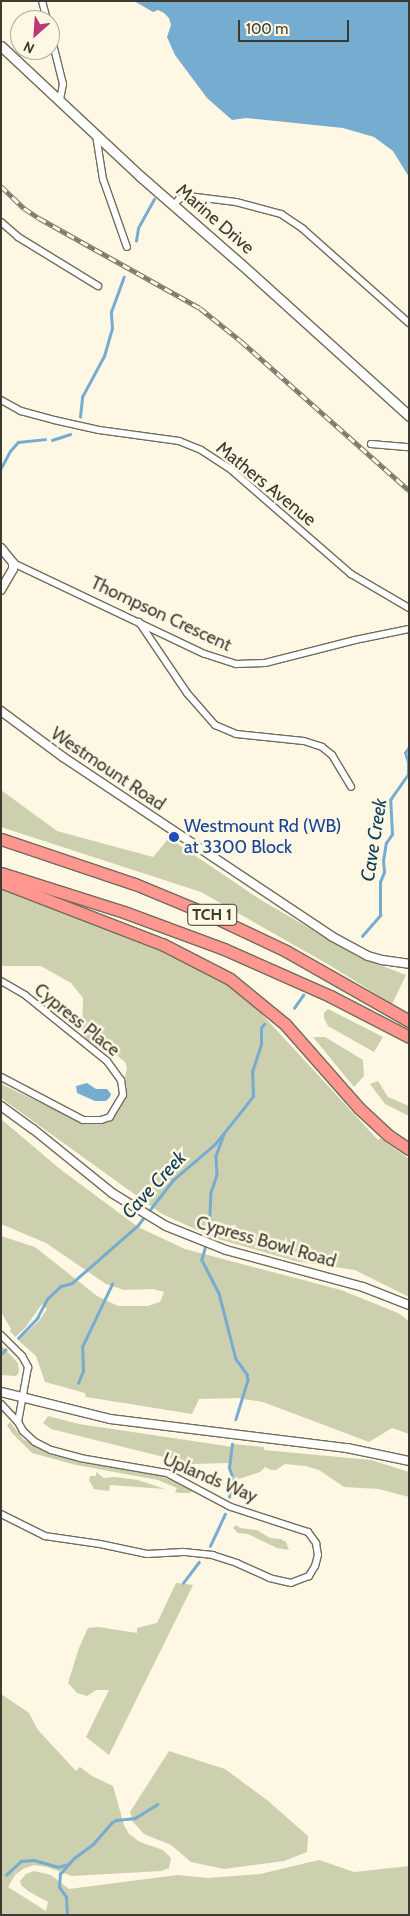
<!DOCTYPE html>
<html>
<head>
<meta charset="utf-8">
<style>
	body { margin:0 }
	#map { position:relative; width:410px; height:1916px; overflow:hidden; background:#fdf7e3; font-family:Cabin,sans-serif }
	div>[style] { position:absolute }
	.green>* { inset:0; background:#ccd0ae }
	.water>* { inset:0; background:#76acd0 }
	.stream>* { height:2.5px; margin:-1.25px; padding:0 1.25px; transform-origin:1.25px; border-radius:1.25px; background:#76acd0 }
	.roads { filter:drop-shadow(1px 0 #726d5b) drop-shadow(-1px 0 #726d5b) drop-shadow(0 1px #726d5b) drop-shadow(0 -1px #726d5b) }
	.minor>* { height:6px; margin:-3px; padding:0 3px; transform-origin:3px; border-radius:3px; background:#fff }
	.tertiary>* { height:8px; margin:-4px; padding:0 4px; transform-origin:4px; border-radius:4px; background:#fff }
	.secondary>* { height:9px; margin:-4.5px; padding:0 4.5px; transform-origin:4.5px; border-radius:4.5px; background:#fff }
	.motorway>* { height:11px; margin:-5.5px; padding:0 5.5px; transform-origin:5.5px; border-radius:5.5px; background:#ff9690 }
	.rail>* { height:4.5px; margin-top:-2.25px; transform-origin:0; background:repeating-linear-gradient(90deg,#fdf7e3 0 8px,#7b786b 0 16px); box-sizing:border-box; border-block:1px solid #7b786b }
	.dots>* { width:14px; height:14px; translate:-50% -50%; box-sizing:border-box; border:2px solid #fdf7e3; border-radius:50% }
	span { translate:-50% -50%; white-space:nowrap; text-align:center; line-height:1.15; -webkit-text-stroke:5px #fdf7e3; paint-order:stroke }
	.shield-label span { padding:1px 4px; background:#fdf7e3; border:1px solid; border-radius:4px; -webkit-text-stroke-width:0 }
	.shield-label { font-size:16px; color:#3c3a31; font-weight:700 }
	.street-label { font-size:18px; color:#3c3a31 }
	.transit-label { font-size:18px; color:#164399 }
	.left { translate:0 -50%; text-align:left }
	.water-label { font-size:19px; color:#0f3c54; font-style:italic }
	.frame { position:absolute; inset:0; border:2px solid #3c3a31; pointer-events:none }
	.north { position:absolute; left:10px; top:10px; width:50px; height:50px; box-sizing:border-box; background:#fdf7e3; border:1px solid #b0ab9c; border-radius:50%; rotate:206deg; font-size:14px; font-weight:700; line-height:20px; text-align:center; color:#3c3a31 }
	.north::after { content:''; display:block; margin:auto; width:18px; height:22px; background:#bf3774; clip-path:polygon(50% 0,100% 100%,50% 72%,0 100%) }
	.scale { position:absolute; left:238px; top:20px; width:111px; height:22px; box-sizing:border-box; border:2px solid #3c3a31; border-top:0; padding-left:6px; font-size:15px; line-height:18px; white-space:nowrap; color:#3c3a31; -webkit-text-stroke:4px #fdf7e3; paint-order:stroke }
</style>
</head>
<body>
<div id="map">
	<div class="green">
		<i style="clip-path:polygon(1px 790px,57px 831px,153px 857px,169px 838px,261px 900px,359px 957px,406px 975px,392px 1004px,331px 966px,201px 892px,1px 827px)"></i>
		<i style="clip-path:polygon(1px 886px,114px 928px,191px 962px,246px 997px,378px 1140px,380px 1138px,409px 1159px,409px 1297px,355px 1270px,295px 1261px,246px 1247px,215px 1238px,162px 1214px,1px 1098px,1px 1084px,81px 1122px,94px 1123px,114px 1117px,127px 1092px,125px 1077px,127px 1068px,125px 1062px,114px 1053px,110px 1055px,101px 1048px,96px 1048px,82px 1035px,83px 998px,71px 983px,41px 966px,2px 966px)"></i>
		<i style="clip-path:polygon(328px 1009px,383px 1037px,374px 1052px,328px 1026px,324px 1018px,324px 1013px)"></i>
		<i style="clip-path:polygon(313px 1037px,325px 1037px,363px 1060px,364px 1076px,354px 1087px)"></i>
		<i style="clip-path:polygon(378px 1081px,388px 1097px,409px 1106px,409px 1116px,385px 1104px,370px 1084px)"></i>
		<i style="clip-path:polygon(1px 1119px,60px 1169px,138px 1227px,185px 1249px,341px 1290px,398px 1313px,409px 1321px,409px 1434px,392px 1428px,369px 1442px,263px 1402px,237px 1398px,199px 1399px,192px 1414px,86px 1397px,85px 1393px,45px 1382px,36px 1356px,18px 1340px,39px 1321px,47px 1309px,42px 1304px,25px 1328px,15px 1337px,10px 1331px,11px 1329px,1px 1312px,1px 1236px,35px 1247px,97px 1296px,118px 1306px,148px 1306px,160px 1302px,164px 1292px,153px 1289px,124px 1290px,106px 1284px,46px 1243px,1px 1224px)"></i>
		<i style="clip-path:polygon(1px 1345px,18px 1363px,19px 1372px,16px 1376px,1px 1375px)"></i>
		<i style="clip-path:polygon(48px 1416px,79px 1424px,233px 1447px,234px 1444px,264px 1447px,264px 1450px,371px 1460px,409px 1472px,409px 1497px,379px 1489px,344px 1487px,319px 1470px,306px 1466px,285px 1464px,276px 1470px,271px 1470px,265px 1467px,260px 1472px,236px 1480px,228px 1463px,192px 1464px,51px 1429px,43px 1423px)"></i>
		<i style="clip-path:polygon(10px 1422px,23px 1439px,51px 1455px,159px 1475px,194px 1490px,190px 1493px,180px 1493px,175px 1492px,177px 1488px,158px 1480px,76px 1465px,32px 1453px,12px 1433px,7px 1425px)"></i>
		<i style="clip-path:polygon(96px 1472px,104px 1478px,115px 1477px,138px 1480px,165px 1489px,110px 1485px,109px 1491px,94px 1489px,89px 1480px,90px 1476px,96px 1476px)"></i>
		<i style="clip-path:polygon(236px 1525px,240px 1528px,257px 1530px,270px 1538px,281px 1539px,286px 1542px,289px 1550px,277px 1548px,248px 1534px,238px 1533px,233px 1528px)"></i>
		<i style="clip-path:polygon(176px 1583px,193px 1585px,109px 1755px,86px 1737px,109px 1690px,96px 1690px,87px 1696px,77px 1693px,68px 1683px,79px 1648px,88px 1628px,98px 1627px,137px 1633px,137px 1628px,157px 1623px)"></i>
		<i style="clip-path:polygon(1px 1694px,29px 1713px,38px 1730px,76px 1771px,80px 1767px,92px 1776px,113px 1786px,124px 1825px,129px 1834px,140px 1842px,163px 1850px,171px 1858px,169px 1868px,161px 1871px,72px 1876px,47px 1867px,34px 1865px,23px 1869px,15px 1875px,8px 1887px,46px 1911px,48px 1902px,28px 1891px,21px 1885px,20px 1881px,26px 1874px,34px 1871px,51px 1875px,69px 1889px,177px 1875px,208px 1878px,260px 1874px,319px 1860px,354px 1872px,409px 1866px,409px 1915px,1px 1915px)"></i>
		<i style="clip-path:polygon(169px 1751px,225px 1769px,267px 1800px,308px 1836px,307px 1852px,284px 1861px,224px 1869px,191px 1862px,171px 1845px,144px 1834px,133px 1822px,130px 1812px)"></i>
	</div>
	<div class="water">
		<i style="clip-path:polygon(134px 1px,409px 1px,409px 177px,393px 151px,374px 137px,343px 128px,246px 118px,232px 120px,207px 98px,175px 55px,167px 37px,171px 25px,169px 18px,164px 13px,158px 10px,153px 12px)"></i>
		<i style="clip-path:polygon(87px 1083px,96px 1089px,107px 1089px,111px 1094px,110px 1097px,106px 1101px,95px 1101px,77px 1093px,76px 1086px)"></i>
	</div>
	<div class="stream">
		<i style="left:136px;top:241px;width:13px;rotate:-81deg"></i>
		<i style="left:138px;top:228px;width:33px;rotate:-61deg"></i>
		<i style="left:80px;top:417px;width:20px;rotate:-84deg"></i>
		<i style="left:82px;top:397px;width:47px;rotate:-61.8deg"></i>
		<i style="left:104px;top:356px;width:29px;rotate:-74deg"></i>
		<i style="left:112px;top:328px;width:16px;rotate:-94deg"></i>
		<i style="left:111px;top:312px;width:37px;rotate:-70deg"></i>
		<i style="left:52px;top:440px;width:19px;rotate:-18deg"></i>
		<i style="left:1px;top:468px;width:19px;rotate:-62deg"></i>
		<i style="left:10px;top:451px;width:12px;rotate:-48deg"></i>
		<i style="left:18px;top:442px;width:27px;rotate:-6deg"></i>
		<i style="left:362px;top:936px;width:28px;rotate:-49deg"></i>
		<i style="left:380px;top:915px;width:33px;rotate:-90deg"></i>
		<i style="left:380px;top:882px;width:11px;rotate:-68deg"></i>
		<i style="left:384px;top:872px;width:11px;rotate:-95deg"></i>
		<i style="left:383px;top:861px;width:18px;rotate:-81deg"></i>
		<i style="left:386px;top:843px;width:11px;rotate:-56deg"></i>
		<i style="left:392px;top:834px;width:34px;rotate:-93deg"></i>
		<i style="left:390px;top:800px;width:32px;rotate:-55deg"></i>
		<i style="left:408px;top:774px;width:12px;rotate:-90deg"></i>
		<i style="left:408px;top:762px;width:9px;rotate:-108deg"></i>
		<i style="left:405px;top:753px;width:7px;rotate:-56deg"></i>
		<i style="left:294px;top:1008px;width:16px;rotate:-55deg"></i>
		<i style="left:224px;top:1134px;width:23px;rotate:110deg"></i>
		<i style="left:216px;top:1156px;width:19px;rotate:87deg"></i>
		<i style="left:217px;top:1175px;width:18px;rotate:109deg"></i>
		<i style="left:211px;top:1192px;width:43px;rotate:92.7deg"></i>
		<i style="left:209px;top:1235px;width:26px;rotate:106deg"></i>
		<i style="left:202px;top:1260px;width:37px;rotate:63deg"></i>
		<i style="left:219px;top:1293px;width:68px;rotate:75.6deg"></i>
		<i style="left:236px;top:1359px;width:19px;rotate:54deg"></i>
		<i style="left:247px;top:1374px;width:6px;rotate:81deg"></i>
		<i style="left:248px;top:1380px;width:41px;rotate:107.1deg"></i>
		<i style="left:18px;top:1338px;width:28px;rotate:-46deg"></i>
		<i style="left:37px;top:1318px;width:21px;rotate:-62deg"></i>
		<i style="left:47px;top:1299px;width:19px;rotate:-43deg"></i>
		<i style="left:61px;top:1286px;width:11px;rotate:-15deg"></i>
		<i style="left:72px;top:1283px;width:88px;rotate:-41.3deg"></i>
		<i style="left:138px;top:1225px;width:57px;rotate:-52.1deg"></i>
		<i style="left:173px;top:1180px;width:55px;rotate:-40.6deg"></i>
		<i style="left:215px;top:1144px;width:45px;rotate:-51.3deg"></i>
		<i style="left:243px;top:1109px;width:16px;rotate:-52deg"></i>
		<i style="left:253px;top:1096px;width:24px;rotate:-92deg"></i>
		<i style="left:252px;top:1072px;width:29px;rotate:-72deg"></i>
		<i style="left:261px;top:1044px;width:16px;rotate:-90deg"></i>
		<i style="left:261px;top:1028px;width:5px;rotate:-53deg"></i>
		<i style="left:1px;top:1354px;width:6px;rotate:-45deg"></i>
		<i style="left:78px;top:1383px;width:13px;rotate:-67deg"></i>
		<i style="left:83px;top:1371px;width:24px;rotate:-92deg"></i>
		<i style="left:82px;top:1347px;width:70px;rotate:-64.5deg"></i>
		<i style="left:229px;top:1497px;width:18px;rotate:-77deg"></i>
		<i style="left:233px;top:1479px;width:12px;rotate:-110deg"></i>
		<i style="left:229px;top:1468px;width:24px;rotate:-83deg"></i>
		<i style="left:210px;top:1546px;width:35px;rotate:-65deg"></i>
		<i style="left:183px;top:1583px;width:26px;rotate:-53deg"></i>
		<i style="left:6px;top:1875px;width:21px;rotate:-43deg"></i>
		<i style="left:21px;top:1861px;width:13px;rotate:-4deg"></i>
		<i style="left:34px;top:1860px;width:25px;rotate:16deg"></i>
		<i style="left:58px;top:1867px;width:11px;rotate:-15deg"></i>
		<i style="left:67px;top:1915px;width:18px;rotate:-93deg"></i>
		<i style="left:66px;top:1897px;width:12px;rotate:-125deg"></i>
		<i style="left:59px;top:1887px;width:13px;rotate:-86deg"></i>
		<i style="left:60px;top:1874px;width:21px;rotate:-49deg"></i>
		<i style="left:74px;top:1858px;width:24px;rotate:-36deg"></i>
		<i style="left:93px;top:1844px;width:28px;rotate:-49deg"></i>
		<i style="left:111px;top:1823px;width:6px;rotate:-31deg"></i>
		<i style="left:116px;top:1820px;width:19px;rotate:-6deg"></i>
		<i style="left:135px;top:1818px;width:26px;rotate:-32deg"></i>
	</div>
	<div class="roads">
		<div class="minor">
			<i style="left:42px;top:1px;width:20px;rotate:75deg"></i>
			<i style="left:50px;top:32px;width:54px;rotate:76deg"></i>
			<i style="left:63px;top:84px;width:16px;rotate:101deg"></i>
			<i style="left:96px;top:135px;width:45px;rotate:81deg"></i>
			<i style="left:103px;top:179px;width:72px;rotate:70.6deg"></i>
			<i style="left:174px;top:205px;width:8px;rotate:-50deg"></i>
			<i style="left:179px;top:199px;width:9px;rotate:-18deg"></i>
			<i style="left:188px;top:196px;width:48px;rotate:7.1deg"></i>
			<i style="left:236px;top:202px;width:47px;rotate:14.9deg"></i>
			<i style="left:281px;top:214px;width:27px;rotate:34deg"></i>
			<i style="left:303px;top:229px;width:142px;rotate:41.6deg"></i>
			<i style="left:1px;top:222px;width:23px;rotate:41deg"></i>
			<i style="left:18px;top:237px;width:94px;rotate:31.5deg"></i>
			<i style="left:1px;top:400px;width:23px;rotate:29deg"></i>
			<i style="left:21px;top:411px;width:34px;rotate:15deg"></i>
			<i style="left:54px;top:420px;width:46px;rotate:12.5deg"></i>
			<i style="left:99px;top:430px;width:81px;rotate:7.8deg"></i>
			<i style="left:179px;top:441px;width:24px;rotate:22deg"></i>
			<i style="left:201px;top:450px;width:33px;rotate:33deg"></i>
			<i style="left:229px;top:468px;width:162px;rotate:41deg"></i>
			<i style="left:351px;top:574px;width:67px;rotate:30.4deg"></i>
			<i style="left:371px;top:444px;width:38px;rotate:5deg"></i>
			<i style="left:13px;top:563px;width:212px;rotate:25.4deg"></i>
			<i style="left:205px;top:654px;width:33px;rotate:18deg"></i>
			<i style="left:236px;top:664px;width:29px;rotate:-2deg"></i>
			<i style="left:265px;top:663px;width:93px;rotate:-14.3deg"></i>
			<i style="left:355px;top:640px;width:55px;rotate:-11.5deg"></i>
			<i style="left:139px;top:622px;width:86px;rotate:55.9deg"></i>
			<i style="left:187px;top:693px;width:43px;rotate:48.8deg"></i>
			<i style="left:215px;top:725px;width:23px;rotate:23deg"></i>
			<i style="left:236px;top:734px;width:68px;rotate:5.9deg"></i>
			<i style="left:304px;top:741px;width:19px;rotate:18deg"></i>
			<i style="left:322px;top:747px;width:13px;rotate:39deg"></i>
			<i style="left:332px;top:755px;width:37px;rotate:59deg"></i>
			<i style="left:1px;top:981px;width:28px;rotate:30deg"></i>
			<i style="left:25px;top:995px;width:105px;rotate:38.8deg"></i>
			<i style="left:107px;top:1061px;width:24px;rotate:54deg"></i>
			<i style="left:121px;top:1080px;width:15px;rotate:82deg"></i>
			<i style="left:123px;top:1095px;width:26px;rotate:121deg"></i>
			<i style="left:110px;top:1117px;width:9px;rotate:162deg"></i>
			<i style="left:101px;top:1120px;width:18px;rotate:180deg"></i>
			<i style="left:83px;top:1120px;width:93px;rotate:-152.3deg"></i>
			<i style="left:1px;top:1335px;width:30px;rotate:45deg"></i>
			<i style="left:22px;top:1356px;width:13px;rotate:61deg"></i>
			<i style="left:28px;top:1367px;width:56px;rotate:100.3deg"></i>
			<i style="left:18px;top:1422px;width:10px;rotate:61deg"></i>
			<i style="left:23px;top:1431px;width:16px;rotate:43deg"></i>
			<i style="left:35px;top:1442px;width:18px;rotate:27deg"></i>
			<i style="left:51px;top:1450px;width:30px;rotate:15deg"></i>
			<i style="left:80px;top:1458px;width:88px;rotate:9.8deg"></i>
			<i style="left:167px;top:1473px;width:72px;rotate:28deg"></i>
			<i style="left:231px;top:1507px;width:81px;rotate:18deg"></i>
			<i style="left:308px;top:1532px;width:14px;rotate:54deg"></i>
			<i style="left:316px;top:1543px;width:12px;rotate:81deg"></i>
			<i style="left:318px;top:1555px;width:11px;rotate:105deg"></i>
			<i style="left:315px;top:1566px;width:12px;rotate:121deg"></i>
			<i style="left:309px;top:1576px;width:19px;rotate:159deg"></i>
			<i style="left:291px;top:1583px;width:22px;rotate:-167deg"></i>
			<i style="left:270px;top:1578px;width:36px;rotate:-156deg"></i>
			<i style="left:237px;top:1563px;width:25px;rotate:-162deg"></i>
			<i style="left:213px;top:1555px;width:30px;rotate:-174deg"></i>
			<i style="left:183px;top:1552px;width:36px;rotate:177deg"></i>
			<i style="left:147px;top:1554px;width:48px;rotate:-168deg"></i>
			<i style="left:100px;top:1544px;width:56px;rotate:-171.7deg"></i>
			<i style="left:45px;top:1536px;width:49px;rotate:-153.4deg"></i>
			<i style="left:1px;top:1404px;width:25px;rotate:47deg"></i>
		</div>
		<div class="tertiary">
			<i style="left:1px;top:548px;width:19px;rotate:51deg"></i>
			<i style="left:13px;top:563px;width:6px;rotate:90deg"></i>
			<i style="left:13px;top:569px;width:24px;rotate:120deg"></i>
			<i style="left:1px;top:711px;width:77px;rotate:36.6deg"></i>
			<i style="left:63px;top:757px;width:322px;rotate:33.7deg"></i>
			<i style="left:331px;top:936px;width:42px;rotate:28.4deg"></i>
			<i style="left:368px;top:956px;width:15px;rotate:16deg"></i>
			<i style="left:382px;top:960px;width:27px;rotate:8deg"></i>
			<i style="left:1px;top:1106px;width:39px;rotate:36deg"></i>
			<i style="left:33px;top:1129px;width:102px;rotate:39deg"></i>
			<i style="left:112px;top:1193px;width:63px;rotate:31.4deg"></i>
			<i style="left:166px;top:1226px;width:65px;rotate:21.8deg"></i>
			<i style="left:226px;top:1250px;width:142px;rotate:15.1deg"></i>
			<i style="left:363px;top:1287px;width:49px;rotate:21.4deg"></i>
			<i style="left:1px;top:1392px;width:112px;rotate:13.9deg"></i>
			<i style="left:110px;top:1419px;width:239px;rotate:7deg"></i>
			<i style="left:347px;top:1448px;width:63px;rotate:11.8deg"></i>
		</div>
		<div class="secondary">
			<i style="left:1px;top:46px;width:190px;rotate:43.1deg"></i>
			<i style="left:140px;top:176px;width:134px;rotate:41.1deg"></i>
			<i style="left:241px;top:264px;width:227px;rotate:42.1deg"></i>
		</div>
		<div class="motorway">
			<i style="left:1px;top:839px;width:141px;rotate:18.6deg"></i>
			<i style="left:135px;top:884px;width:81px;rotate:22.5deg"></i>
			<i style="left:210px;top:915px;width:84px;rotate:25.3deg"></i>
			<i style="left:286px;top:951px;width:142px;rotate:29.6deg"></i>
			<i style="left:1px;top:873px;width:129px;rotate:17.6deg"></i>
			<i style="left:124px;top:912px;width:107px;rotate:20.3deg"></i>
			<i style="left:224px;top:949px;width:116px;rotate:23.9deg"></i>
			<i style="left:330px;top:996px;width:89px;rotate:27.4deg"></i>
			<i style="left:1px;top:882px;width:173px;rotate:21.1deg"></i>
			<i style="left:162px;top:944px;width:76px;rotate:27.2deg"></i>
			<i style="left:230px;top:979px;width:71px;rotate:39.3deg"></i>
			<i style="left:285px;top:1024px;width:112px;rotate:48.6deg"></i>
			<i style="left:359px;top:1108px;width:40px;rotate:43deg"></i>
			<i style="left:388px;top:1135px;width:25px;rotate:34deg"></i>
		</div>
	</div>
	<div class="rail">
		<i style="left:1px;top:186px;width:32px;rotate:44deg"></i>
		<i style="left:24px;top:208px;width:18px;rotate:34deg"></i>
		<i style="left:39px;top:218px;width:184px;rotate:29.2deg"></i>
		<i style="left:200px;top:308px;width:53px;rotate:38.8deg"></i>
		<i style="left:241px;top:341px;width:225px;rotate:41.6deg"></i>
	</div>
	<div class="dots">
		<i style="left:174px;top:837px;background:#1a4fb4"></i>
	</div>
	<div class="shield-label">
		<span style="left:212px;top:915px">TCH 1</span>
	</div>
	<div class="street-label">
		<span style="left:215px;top:219px;rotate:41deg">Marine Drive</span>
		<span style="left:266px;top:484px;rotate:39deg">Mathers Avenue</span>
		<span style="left:161px;top:614px;rotate:25deg">Thompson Crescent</span>
		<span style="left:108px;top:769px;rotate:34deg">Westmount Road</span>
		<span style="left:77px;top:1020px;rotate:39deg">Cypress Place</span>
		<span style="left:266px;top:1242px;rotate:16deg">Cypress Bowl Road</span>
		<span style="left:210px;top:1478px;rotate:23deg">Uplands Way</span>
	</div>
	<div class="transit-label">
		<span class="left" style="left:184px;top:837px">Westmount Rd (WB)<br>at 3300 Block</span>
	</div>
	<div class="water-label">
		<span style="left:374px;top:840px;rotate:-81deg">Cave Creek</span>
		<span style="left:154px;top:1185px;rotate:-47deg">Cave Creek</span>
	</div>
	<div class="frame"></div>
	<div class="north">N</div>
	<div class="scale">100 m</div>
</div>
</body>
</html>
